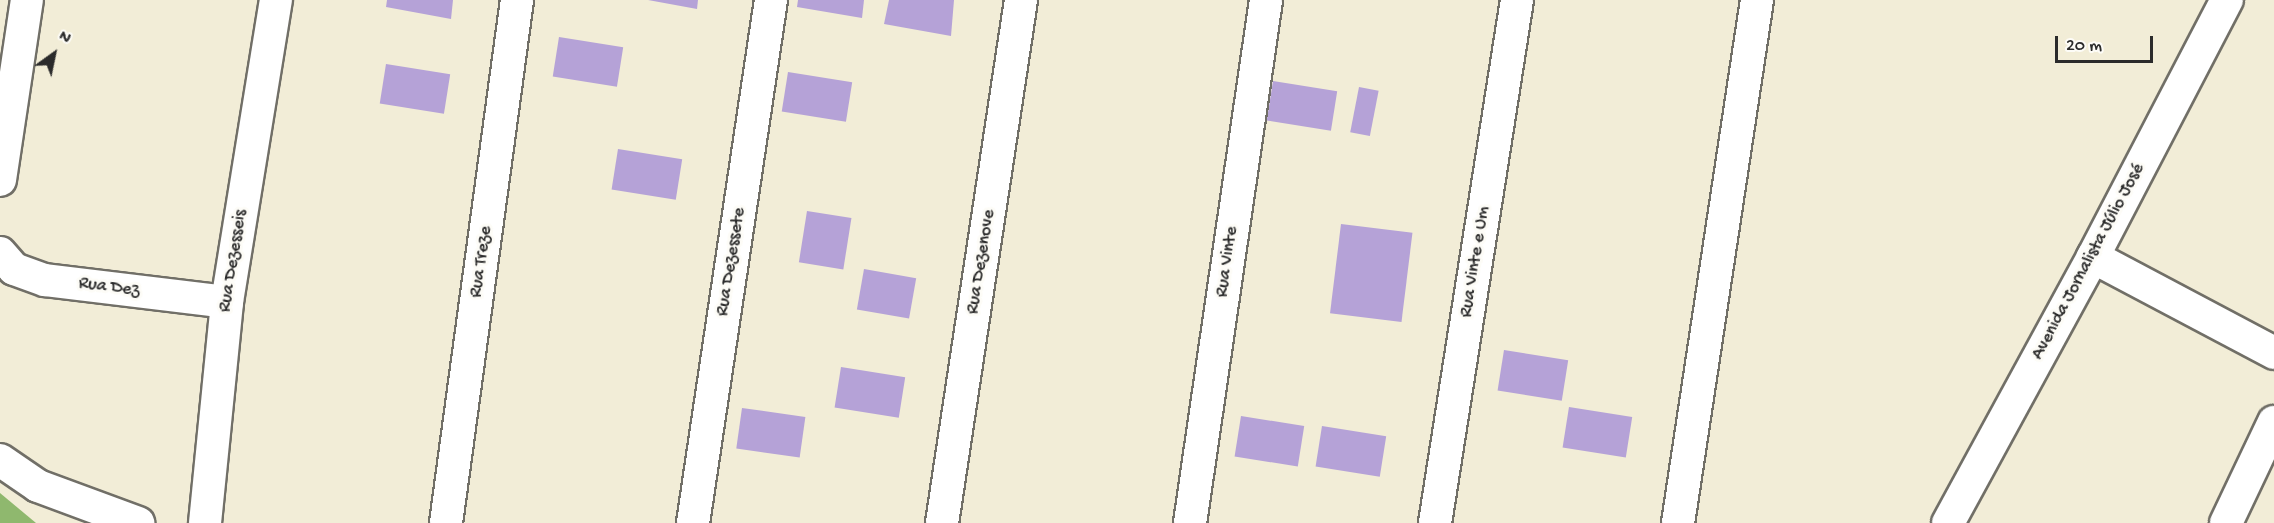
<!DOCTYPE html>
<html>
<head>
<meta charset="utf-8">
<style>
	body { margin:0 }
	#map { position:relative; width:2274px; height:523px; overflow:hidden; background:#f2edd7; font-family:"Gochi Hand",sans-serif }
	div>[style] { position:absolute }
	.forest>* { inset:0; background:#8fb86e }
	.building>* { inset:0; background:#b5a2d7; transform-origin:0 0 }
	.roads { filter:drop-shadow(2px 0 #716f67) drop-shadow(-2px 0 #716f67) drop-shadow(0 2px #716f67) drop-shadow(0 -2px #716f67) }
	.minor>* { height:32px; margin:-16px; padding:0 16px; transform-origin:16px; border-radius:16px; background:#fff }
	span { translate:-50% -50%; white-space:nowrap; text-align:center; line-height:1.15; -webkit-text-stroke:6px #fdfcf7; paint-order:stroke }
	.street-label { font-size:18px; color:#2b2b2b }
	.north { position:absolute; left:24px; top:24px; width:60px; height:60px; -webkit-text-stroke:4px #fdfcf7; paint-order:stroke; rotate:33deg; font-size:16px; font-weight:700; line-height:24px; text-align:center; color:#2b2b2b }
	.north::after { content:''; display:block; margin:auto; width:21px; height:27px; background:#2b2b2b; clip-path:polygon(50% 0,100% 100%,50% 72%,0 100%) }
	.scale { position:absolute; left:2055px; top:36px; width:98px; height:27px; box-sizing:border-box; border:3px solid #2b2b2b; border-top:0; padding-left:8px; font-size:18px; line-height:21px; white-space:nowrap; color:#2b2b2b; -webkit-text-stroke:4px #fdfcf7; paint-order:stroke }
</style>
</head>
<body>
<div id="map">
	<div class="forest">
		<i style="clip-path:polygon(0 493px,36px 523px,0 523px)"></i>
	</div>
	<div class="building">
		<i style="clip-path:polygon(387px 0,453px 0,451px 19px,386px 7px)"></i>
		<i style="clip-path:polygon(648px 0,698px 0,697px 9px)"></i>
		<i style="clip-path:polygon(798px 0,864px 0,862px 18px,797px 7px)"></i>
		<i style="clip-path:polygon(889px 0,954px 0,951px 36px,884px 24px)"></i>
		<i style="left:559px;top:37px;width:65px;height:40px;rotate:9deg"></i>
		<i style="left:386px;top:64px;width:65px;height:40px;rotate:9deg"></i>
		<i style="left:788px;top:72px;width:65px;height:40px;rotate:9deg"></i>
		<i style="left:1273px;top:81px;width:65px;height:40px;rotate:9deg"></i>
		<i style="left:1359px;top:87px;width:20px;height:46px;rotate:11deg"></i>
		<i style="left:618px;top:149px;width:65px;height:41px;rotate:9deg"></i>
		<i style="left:807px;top:211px;width:45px;height:52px;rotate:9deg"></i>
		<i style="left:1341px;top:224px;width:72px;height:90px;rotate:7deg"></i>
		<i style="left:864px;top:269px;width:53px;height:41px;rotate:10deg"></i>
		<i style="left:1504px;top:350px;width:65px;height:41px;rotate:9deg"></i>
		<i style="left:841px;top:367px;width:65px;height:41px;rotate:9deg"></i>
		<i style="left:1569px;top:407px;width:64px;height:41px;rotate:9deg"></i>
		<i style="left:742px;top:408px;width:64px;height:41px;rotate:8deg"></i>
		<i style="left:1241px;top:416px;width:64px;height:41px;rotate:9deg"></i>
		<i style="left:1322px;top:426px;width:65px;height:41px;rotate:9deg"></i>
	</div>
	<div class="roads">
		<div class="minor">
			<i style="left:0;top:180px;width:182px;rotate:-81.5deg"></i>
			<i style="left:0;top:253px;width:21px;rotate:49deg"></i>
			<i style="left:14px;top:269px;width:33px;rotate:20deg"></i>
			<i style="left:45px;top:280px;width:183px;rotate:6.9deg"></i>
			<i style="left:2093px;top:257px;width:205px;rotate:27.9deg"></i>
			<i style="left:0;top:460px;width:46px;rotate:34.4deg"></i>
			<i style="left:38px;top:486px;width:107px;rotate:20.3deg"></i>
			<i style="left:205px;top:523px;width:222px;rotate:-84.3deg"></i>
			<i style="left:227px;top:302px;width:306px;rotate:-80.8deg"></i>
			<i style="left:446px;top:523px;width:528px;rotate:-82.27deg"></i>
			<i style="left:693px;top:523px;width:529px;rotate:-81.52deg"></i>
			<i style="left:942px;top:523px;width:529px;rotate:-81.41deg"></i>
			<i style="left:1190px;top:523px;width:528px;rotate:-81.73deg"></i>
			<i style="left:1435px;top:523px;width:529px;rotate:-81.09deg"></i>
			<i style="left:1678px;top:523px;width:529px;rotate:-81.41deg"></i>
			<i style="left:1948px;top:523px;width:303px;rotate:-61.4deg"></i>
			<i style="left:2093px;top:257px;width:290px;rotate:-62.5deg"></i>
			<i style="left:2226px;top:523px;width:112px;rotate:-64.6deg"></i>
		</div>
	</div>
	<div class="street-label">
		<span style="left:234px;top:261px;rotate:-81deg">Rua Dezesseis</span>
		<span style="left:482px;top:262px;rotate:-82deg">Rua Treze</span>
		<span style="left:732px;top:262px;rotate:-81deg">Rua Dezessete</span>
		<span style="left:982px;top:262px;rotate:-81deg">Rua Dezenove</span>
		<span style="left:1228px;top:262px;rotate:-82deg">Rua Vinte</span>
		<span style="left:1476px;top:262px;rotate:-81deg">Rua Vinte e Um</span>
		<span style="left:2089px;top:262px;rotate:-62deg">Avenida Jornalista Júlio José</span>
		<span style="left:109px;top:288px;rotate:7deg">Rua Dez</span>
	</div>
	<div class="north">N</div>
	<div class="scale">20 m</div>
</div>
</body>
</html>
